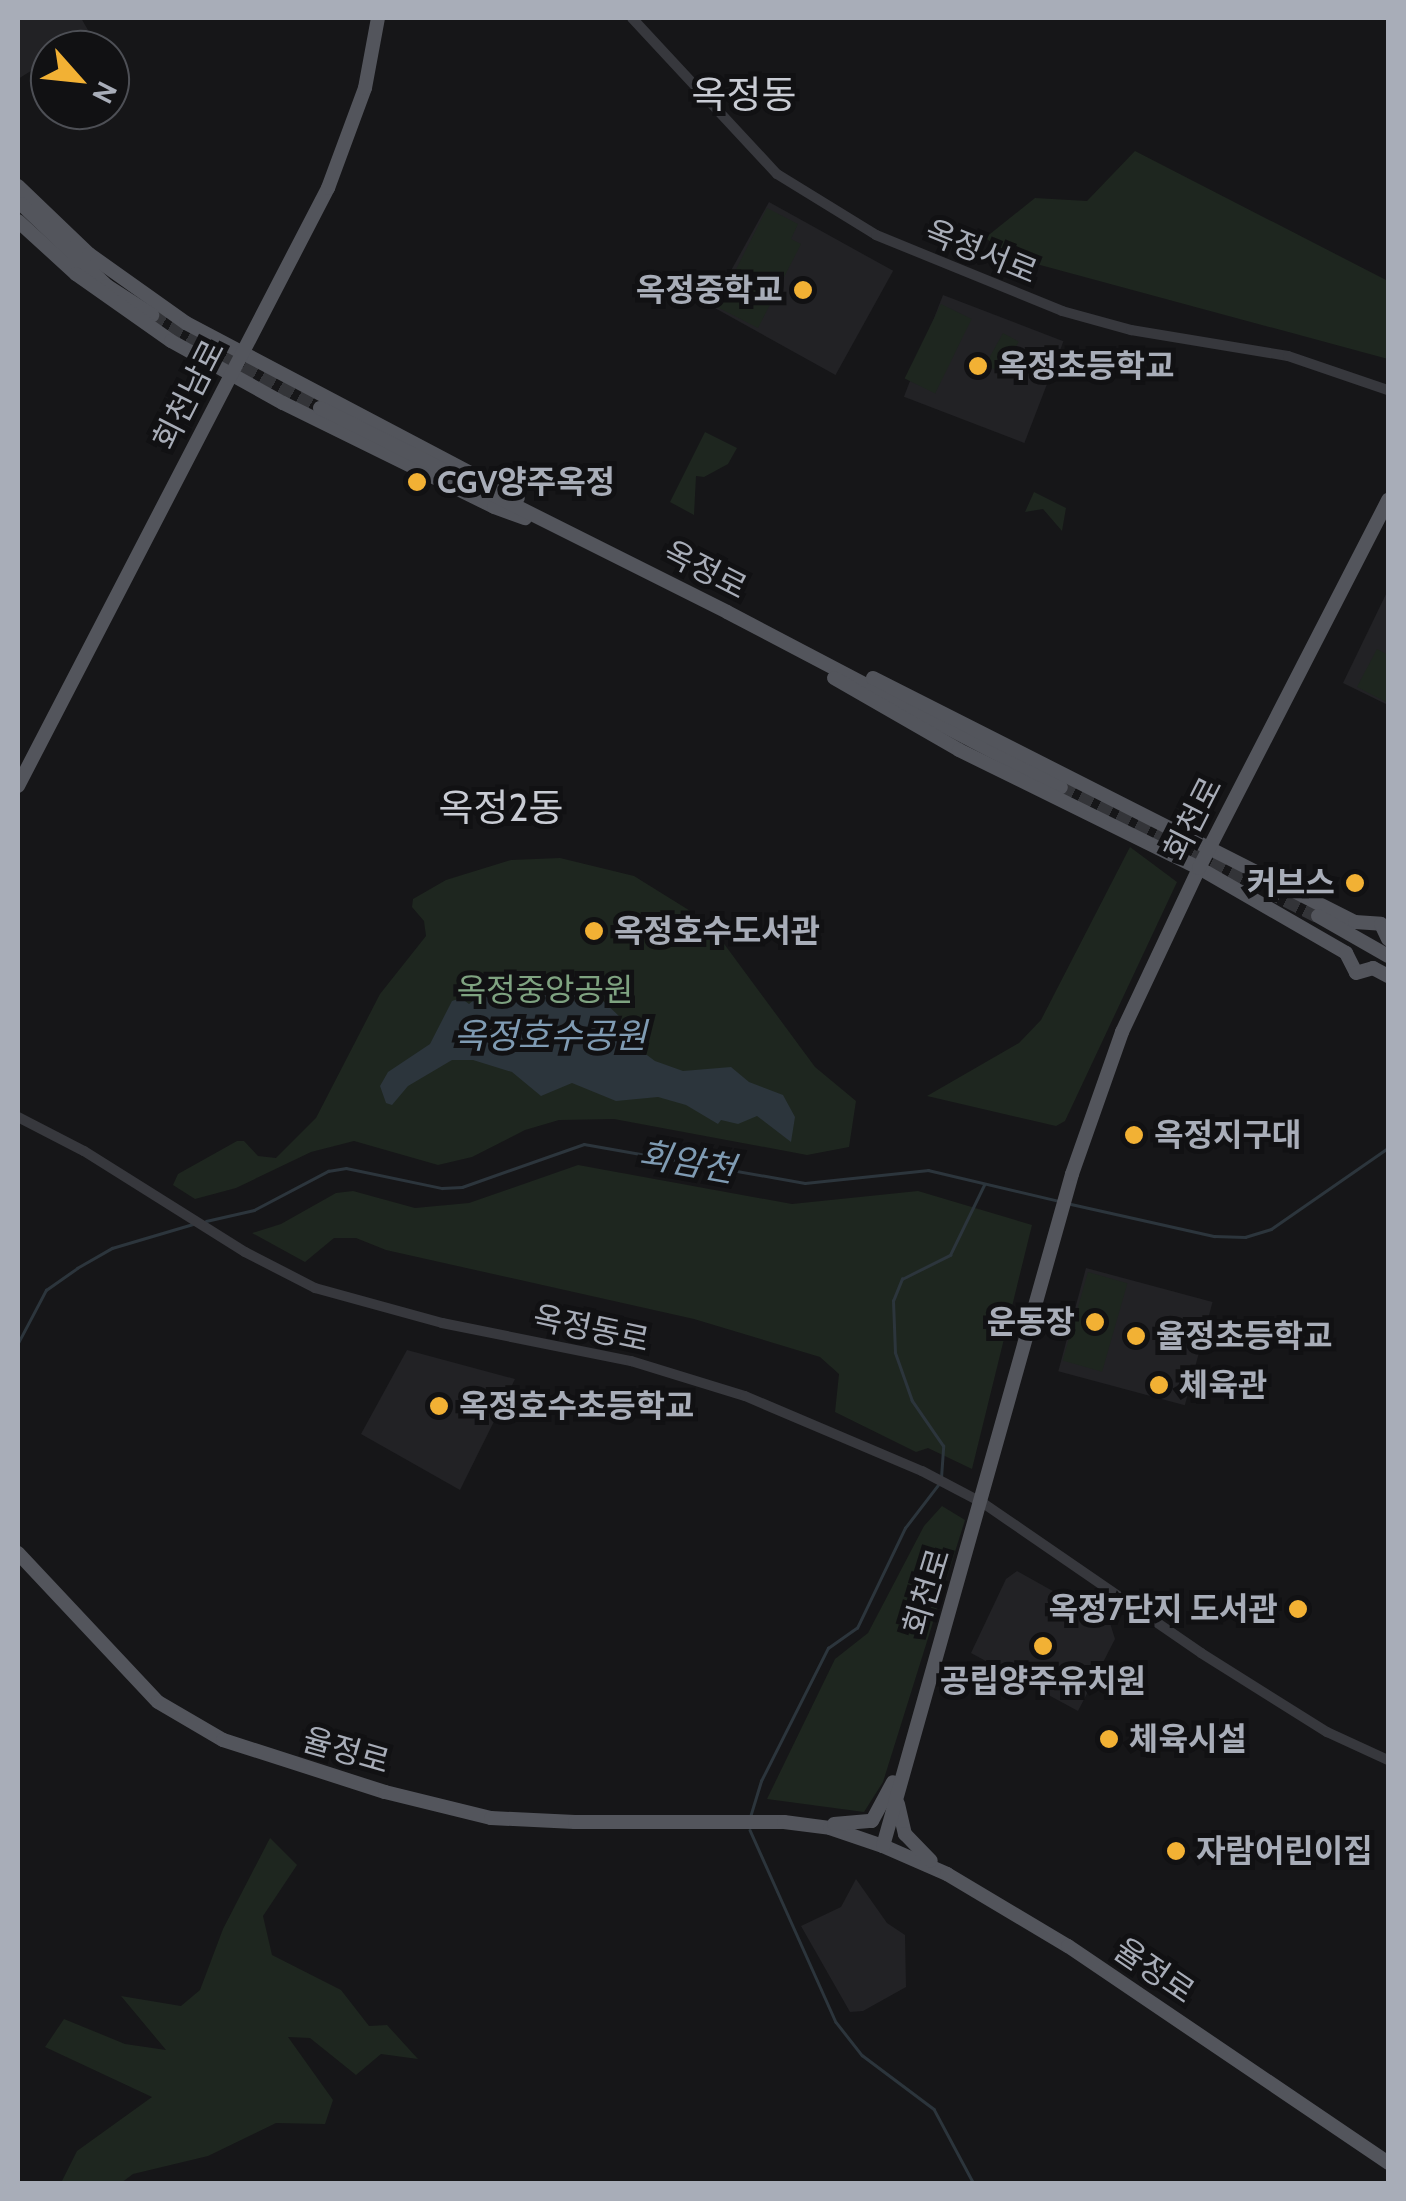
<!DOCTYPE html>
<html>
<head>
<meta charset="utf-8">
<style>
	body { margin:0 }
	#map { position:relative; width:1406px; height:2201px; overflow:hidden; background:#161618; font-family:Cabin,"Noto Sans KR",sans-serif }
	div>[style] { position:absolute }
	.built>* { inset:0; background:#222225; transform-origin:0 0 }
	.green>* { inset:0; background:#1e261f; transform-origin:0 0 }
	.water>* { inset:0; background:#2c353c }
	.stream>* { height:2.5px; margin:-1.25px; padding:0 1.25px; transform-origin:1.25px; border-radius:1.25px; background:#2c353c }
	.major-tunnel>* { height:14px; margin-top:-7px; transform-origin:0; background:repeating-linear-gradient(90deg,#333438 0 14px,transparent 0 21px) }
	.minor>* { height:10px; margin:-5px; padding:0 5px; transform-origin:5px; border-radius:5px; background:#37383d }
	.major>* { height:14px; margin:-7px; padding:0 7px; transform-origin:7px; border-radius:7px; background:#53555c }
	.dots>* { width:28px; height:28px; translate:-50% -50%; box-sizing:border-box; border:5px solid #111113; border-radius:50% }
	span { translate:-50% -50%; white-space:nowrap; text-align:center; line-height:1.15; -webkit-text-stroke:10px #111113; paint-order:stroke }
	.street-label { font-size:32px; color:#a8adb8 }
	.poi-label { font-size:32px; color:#a8adb8; font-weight:700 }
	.right { translate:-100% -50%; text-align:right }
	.left { translate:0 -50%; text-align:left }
	.park-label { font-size:32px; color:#7fa381 }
	.water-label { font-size:35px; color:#7f9bb3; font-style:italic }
	.quarter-label { font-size:38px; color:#c9ccd4 }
	.frame { position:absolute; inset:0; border:20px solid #a8adb8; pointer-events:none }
	.north { position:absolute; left:30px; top:30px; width:100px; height:100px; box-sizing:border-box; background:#111113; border:2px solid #4d4f55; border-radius:50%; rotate:117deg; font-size:28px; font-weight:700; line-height:40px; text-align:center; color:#a8adb8 }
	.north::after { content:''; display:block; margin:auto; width:35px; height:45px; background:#f2b134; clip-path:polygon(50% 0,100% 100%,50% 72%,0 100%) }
</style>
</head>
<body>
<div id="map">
	<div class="built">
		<i style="clip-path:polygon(18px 18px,81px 18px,88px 30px,64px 50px,50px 50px,50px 59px,18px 79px)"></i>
		<i style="left:769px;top:202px;width:142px;height:119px;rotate:29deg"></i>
		<i style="left:943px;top:295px;width:129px;height:109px;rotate:21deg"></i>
		<i style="clip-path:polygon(1388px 590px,1388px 705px,1343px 683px)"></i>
		<i style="left:1086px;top:1268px;width:131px;height:107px;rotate:15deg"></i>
		<i style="clip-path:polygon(407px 1350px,515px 1379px,460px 1490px,361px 1434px)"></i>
		<i style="clip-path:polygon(1017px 1571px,1110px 1623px,1115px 1639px,1078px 1711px,971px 1653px,1006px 1579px)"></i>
		<i style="clip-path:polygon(856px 1879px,887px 1923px,905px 1935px,906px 1987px,863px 2011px,850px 2012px,801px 1926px,841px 1907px)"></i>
	</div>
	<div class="green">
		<i style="clip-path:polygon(1135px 151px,1388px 281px,1388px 359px,1018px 259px,985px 238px,1035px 198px,1087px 201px)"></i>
		<i style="clip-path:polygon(767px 208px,798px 224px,791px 239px,801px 244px,758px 328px,717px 307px)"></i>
		<i style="left:941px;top:304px;width:34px;height:83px;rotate:26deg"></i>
		<i style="left:1003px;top:333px;width:18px;height:36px;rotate:29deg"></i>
		<i style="clip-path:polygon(705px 432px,737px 448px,728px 464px,704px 477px,696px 476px,694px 515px,670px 502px)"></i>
		<i style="clip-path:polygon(1034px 492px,1066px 508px,1062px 531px,1043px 509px,1025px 512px)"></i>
		<i style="clip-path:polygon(1377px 649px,1388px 655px,1388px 703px,1357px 687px)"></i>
		<i style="clip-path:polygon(1130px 847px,1177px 882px,1065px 1121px,1056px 1126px,927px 1096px,1019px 1043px,1041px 1020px)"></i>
		<i style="clip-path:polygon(560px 858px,634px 876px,708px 922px,815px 1067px,856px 1101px,849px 1147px,807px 1155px,614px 1119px,559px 1120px,525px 1130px,472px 1157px,438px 1165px,354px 1141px,311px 1152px,236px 1188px,195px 1199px,173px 1185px,178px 1174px,237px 1141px,244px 1141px,258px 1156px,276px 1158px,316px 1118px,380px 994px,426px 936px,424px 921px,412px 907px,413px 899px,446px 880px,511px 860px)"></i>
		<i style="clip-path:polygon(578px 1165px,792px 1204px,918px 1191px,1032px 1225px,972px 1469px,928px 1448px,916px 1452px,835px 1412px,839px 1374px,820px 1357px,694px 1319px,386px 1250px,356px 1238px,334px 1238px,305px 1262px,252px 1233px,281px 1224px,336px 1193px,353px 1191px,415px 1208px,469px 1203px)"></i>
		<i style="left:1088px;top:1272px;width:41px;height:92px;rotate:16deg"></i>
		<i style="clip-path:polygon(942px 1506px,965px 1520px,883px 1782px,864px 1812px,767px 1799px,835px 1659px,868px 1633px,924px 1526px)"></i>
		<i style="clip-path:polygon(270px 1838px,297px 1865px,263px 1916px,272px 1955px,341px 1990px,369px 2026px,387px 2025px,418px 2059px,381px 2054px,356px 2075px,310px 2038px,288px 2037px,333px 2100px,325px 2124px,276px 2123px,208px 2156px,133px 2174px,121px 2183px,61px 2183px,77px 2151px,152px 2097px,45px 2047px,64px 2019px,125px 2044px,166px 2050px,121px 1996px,181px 2006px,200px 1990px,223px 1929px)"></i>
	</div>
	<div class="water">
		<i style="clip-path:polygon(485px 985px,513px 995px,534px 985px,596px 994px,621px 1018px,632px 1044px,655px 1061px,683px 1071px,731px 1067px,749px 1082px,783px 1095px,795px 1117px,791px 1142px,757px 1116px,738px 1124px,721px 1120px,718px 1124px,686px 1105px,658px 1097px,616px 1101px,572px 1083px,541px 1096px,512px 1072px,473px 1060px,452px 1060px,408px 1086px,392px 1105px,386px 1103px,380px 1086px,388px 1072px,430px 1044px,452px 1001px,461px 998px,469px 1004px,475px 999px,474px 989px)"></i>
	</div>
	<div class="stream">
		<i style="left:1071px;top:1204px;width:147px;rotate:12.6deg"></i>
		<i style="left:1214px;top:1236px;width:31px;rotate:2deg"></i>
		<i style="left:1245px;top:1237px;width:27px;rotate:-17deg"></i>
		<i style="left:1271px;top:1229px;width:142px;rotate:-34.7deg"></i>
		<i style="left:206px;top:1221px;width:49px;rotate:-12.9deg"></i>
		<i style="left:254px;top:1210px;width:84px;rotate:-27.8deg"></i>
		<i style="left:328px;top:1171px;width:18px;rotate:-9deg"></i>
		<i style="left:346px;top:1168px;width:98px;rotate:11.8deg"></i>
		<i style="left:442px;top:1188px;width:20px;rotate:-3deg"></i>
		<i style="left:462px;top:1187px;width:129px;rotate:-19.4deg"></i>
		<i style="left:584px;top:1144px;width:224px;rotate:10deg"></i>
		<i style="left:805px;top:1183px;width:124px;rotate:-6deg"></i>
		<i style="left:928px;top:1170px;width:135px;rotate:13.3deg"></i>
		<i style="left:18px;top:1343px;width:60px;rotate:-62.2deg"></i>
		<i style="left:46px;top:1290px;width:38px;rotate:-35deg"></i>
		<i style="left:77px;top:1268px;width:40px;rotate:-29.7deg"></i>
		<i style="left:112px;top:1248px;width:84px;rotate:-16.5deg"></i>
		<i style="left:941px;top:1478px;width:32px;rotate:-86deg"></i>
		<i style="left:943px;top:1446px;width:55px;rotate:-124.6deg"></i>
		<i style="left:912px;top:1401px;width:51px;rotate:-109.5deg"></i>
		<i style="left:895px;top:1353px;width:52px;rotate:-92.2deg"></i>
		<i style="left:893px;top:1301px;width:24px;rotate:-68deg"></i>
		<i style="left:902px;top:1279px;width:54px;rotate:-26.6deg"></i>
		<i style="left:950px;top:1255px;width:78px;rotate:-64.1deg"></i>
		<i style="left:750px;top:1817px;width:38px;rotate:-73deg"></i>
		<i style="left:761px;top:1781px;width:149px;rotate:-63.3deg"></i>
		<i style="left:828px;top:1648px;width:35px;rotate:-35deg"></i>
		<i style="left:857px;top:1628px;width:111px;rotate:-64.4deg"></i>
		<i style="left:905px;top:1528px;width:54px;rotate:-52.5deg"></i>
		<i style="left:750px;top:1830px;width:210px;rotate:65.9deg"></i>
		<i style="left:836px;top:2022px;width:42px;rotate:51.8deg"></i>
		<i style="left:862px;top:2055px;width:90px;rotate:36.9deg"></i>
		<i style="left:934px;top:2109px;width:85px;rotate:61.9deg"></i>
	</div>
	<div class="major-tunnel">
		<i style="left:152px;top:315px;width:192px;rotate:29deg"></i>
		<i style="left:1061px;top:787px;width:288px;rotate:26.7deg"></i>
	</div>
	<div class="minor">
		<i style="left:632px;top:18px;width:213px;rotate:47.1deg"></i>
		<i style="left:777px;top:174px;width:116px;rotate:31.6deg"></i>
		<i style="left:876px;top:235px;width:201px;rotate:22.2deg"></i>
		<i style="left:1062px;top:311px;width:72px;rotate:15.4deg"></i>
		<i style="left:1131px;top:330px;width:159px;rotate:9.4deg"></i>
		<i style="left:1288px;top:356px;width:106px;rotate:18.8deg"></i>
		<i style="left:18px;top:1117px;width:74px;rotate:27.3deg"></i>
		<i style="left:84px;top:1151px;width:190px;rotate:32.1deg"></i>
		<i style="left:245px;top:1252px;width:79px;rotate:27.2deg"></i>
		<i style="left:315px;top:1288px;width:132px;rotate:15.4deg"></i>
		<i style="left:442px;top:1323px;width:193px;rotate:11.4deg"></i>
		<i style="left:631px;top:1361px;width:119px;rotate:17.1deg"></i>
		<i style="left:745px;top:1396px;width:192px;rotate:23deg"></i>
		<i style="left:922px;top:1471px;width:69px;rotate:27.7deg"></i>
		<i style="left:983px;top:1503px;width:265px;rotate:34.5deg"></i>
		<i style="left:1201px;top:1653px;width:149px;rotate:32.1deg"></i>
		<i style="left:1327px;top:1732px;width:67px;rotate:24.7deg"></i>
	</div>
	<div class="major">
		<i style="left:18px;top:186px;width:98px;rotate:43.8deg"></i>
		<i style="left:89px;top:254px;width:119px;rotate:35.4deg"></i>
		<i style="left:186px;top:323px;width:375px;rotate:27.8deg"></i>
		<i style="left:21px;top:204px;width:119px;rotate:43.6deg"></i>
		<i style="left:107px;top:286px;width:54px;rotate:32.8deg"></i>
		<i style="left:18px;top:221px;width:79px;rotate:42.4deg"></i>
		<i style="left:76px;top:274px;width:116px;rotate:35.2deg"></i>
		<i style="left:171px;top:341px;width:128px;rotate:29deg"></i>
		<i style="left:283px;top:403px;width:235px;rotate:26.2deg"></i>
		<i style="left:494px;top:507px;width:33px;rotate:20deg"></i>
		<i style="left:320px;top:408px;width:455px;rotate:26.6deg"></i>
		<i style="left:727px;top:612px;width:377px;rotate:27.7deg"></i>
		<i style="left:834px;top:678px;width:144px;rotate:29.9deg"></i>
		<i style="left:959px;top:750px;width:267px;rotate:26.2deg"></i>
		<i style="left:1199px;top:868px;width:170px;rotate:30deg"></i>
		<i style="left:1346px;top:953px;width:22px;rotate:63deg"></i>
		<i style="left:1356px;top:973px;width:18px;rotate:-16deg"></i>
		<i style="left:1373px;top:968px;width:17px;rotate:28deg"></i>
		<i style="left:873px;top:678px;width:540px;rotate:26.85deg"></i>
		<i style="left:1355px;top:922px;width:26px;rotate:4deg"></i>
		<i style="left:1381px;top:924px;width:17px;rotate:65deg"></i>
		<i style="left:18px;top:786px;width:674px;rotate:-62.6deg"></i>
		<i style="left:328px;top:188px;width:107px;rotate:-69.7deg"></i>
		<i style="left:365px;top:88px;width:71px;rotate:-79.5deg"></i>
		<i style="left:1318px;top:916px;width:81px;rotate:29.7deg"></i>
		<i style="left:18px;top:1553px;width:204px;rotate:46.8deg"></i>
		<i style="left:158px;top:1702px;width:75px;rotate:30.3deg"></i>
		<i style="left:223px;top:1740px;width:170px;rotate:17.8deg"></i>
		<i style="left:385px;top:1792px;width:109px;rotate:13.8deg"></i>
		<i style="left:491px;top:1818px;width:84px;rotate:2.7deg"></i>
		<i style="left:575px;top:1822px;width:209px"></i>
		<i style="left:784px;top:1822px;width:46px;rotate:7.4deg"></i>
		<i style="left:830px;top:1828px;width:56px;rotate:18.8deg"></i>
		<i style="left:883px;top:1846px;width:70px;rotate:23.6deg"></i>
		<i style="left:947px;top:1874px;width:141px;rotate:30.8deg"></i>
		<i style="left:1068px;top:1946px;width:387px;rotate:34.1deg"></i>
		<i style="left:898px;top:1804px;width:31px;rotate:77deg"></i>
		<i style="left:905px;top:1834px;width:37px;rotate:46deg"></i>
		<i style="left:834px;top:1824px;width:38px;rotate:-5deg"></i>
		<i style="left:872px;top:1821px;width:44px;rotate:-61.7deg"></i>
		<i style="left:883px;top:1846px;width:698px;rotate:-74.29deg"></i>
		<i style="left:1072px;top:1174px;width:151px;rotate:-70.6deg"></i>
		<i style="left:1122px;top:1032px;width:181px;rotate:-64.8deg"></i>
		<i style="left:1199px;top:868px;width:414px;rotate:-62.8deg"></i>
	</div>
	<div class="dots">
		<i style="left:803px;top:290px;background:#f2b134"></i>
		<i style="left:978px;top:366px;background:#f2b134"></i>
		<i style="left:417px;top:482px;background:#f2b134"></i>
		<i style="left:1355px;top:883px;background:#f2b134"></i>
		<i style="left:594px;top:931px;background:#f2b134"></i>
		<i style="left:1134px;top:1135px;background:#f2b134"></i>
		<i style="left:1095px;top:1322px;background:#f2b134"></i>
		<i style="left:1136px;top:1336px;background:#f2b134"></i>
		<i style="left:1159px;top:1385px;background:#f2b134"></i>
		<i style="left:439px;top:1406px;background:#f2b134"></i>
		<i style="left:1298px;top:1609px;background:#f2b134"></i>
		<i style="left:1043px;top:1646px;background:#f2b134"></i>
		<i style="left:1109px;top:1739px;background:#f2b134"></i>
		<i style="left:1176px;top:1851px;background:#f2b134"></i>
	</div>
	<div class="street-label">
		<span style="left:981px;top:252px;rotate:22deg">옥정서로</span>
		<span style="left:189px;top:395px;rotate:-63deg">회천남로</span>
		<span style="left:705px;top:570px;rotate:27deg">옥정로</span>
		<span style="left:1193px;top:819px;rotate:-63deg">회천로</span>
		<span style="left:591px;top:1329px;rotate:12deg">옥정동로</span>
		<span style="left:927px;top:1592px;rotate:-73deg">회천로</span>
		<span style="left:346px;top:1751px;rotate:16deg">율정로</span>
		<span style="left:1154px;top:1971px;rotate:34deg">율정로</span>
	</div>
	<div class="poi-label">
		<span class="right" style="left:783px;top:290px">옥정중학교</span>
		<span class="left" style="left:998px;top:366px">옥정초등학교</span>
		<span class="left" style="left:437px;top:482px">CGV양주옥정</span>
		<span class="right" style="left:1335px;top:883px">커브스</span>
		<span class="left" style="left:614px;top:931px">옥정호수도서관</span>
		<span class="left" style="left:1154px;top:1135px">옥정지구대</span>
		<span class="right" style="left:1075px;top:1322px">운동장</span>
		<span class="left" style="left:1156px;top:1336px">율정초등학교</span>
		<span class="left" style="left:1179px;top:1385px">체육관</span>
		<span class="left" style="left:459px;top:1406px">옥정호수초등학교</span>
		<span class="right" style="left:1278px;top:1609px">옥정7단지 도서관</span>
		<span style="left:1043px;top:1681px">공립양주유치원</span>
		<span class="left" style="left:1129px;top:1739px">체육시설</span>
		<span class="left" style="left:1196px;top:1851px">자람어린이집</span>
	</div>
	<div class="park-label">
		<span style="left:545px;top:990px">옥정중앙공원</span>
	</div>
	<div class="water-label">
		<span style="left:550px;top:1036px">옥정호수공원</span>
		<span style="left:687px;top:1162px;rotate:10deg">회암천</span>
	</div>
	<div class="quarter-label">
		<span style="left:744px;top:95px">옥정동</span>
		<span style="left:501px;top:808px">옥정2동</span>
	</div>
	<div class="frame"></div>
	<div class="north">N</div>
</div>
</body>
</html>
